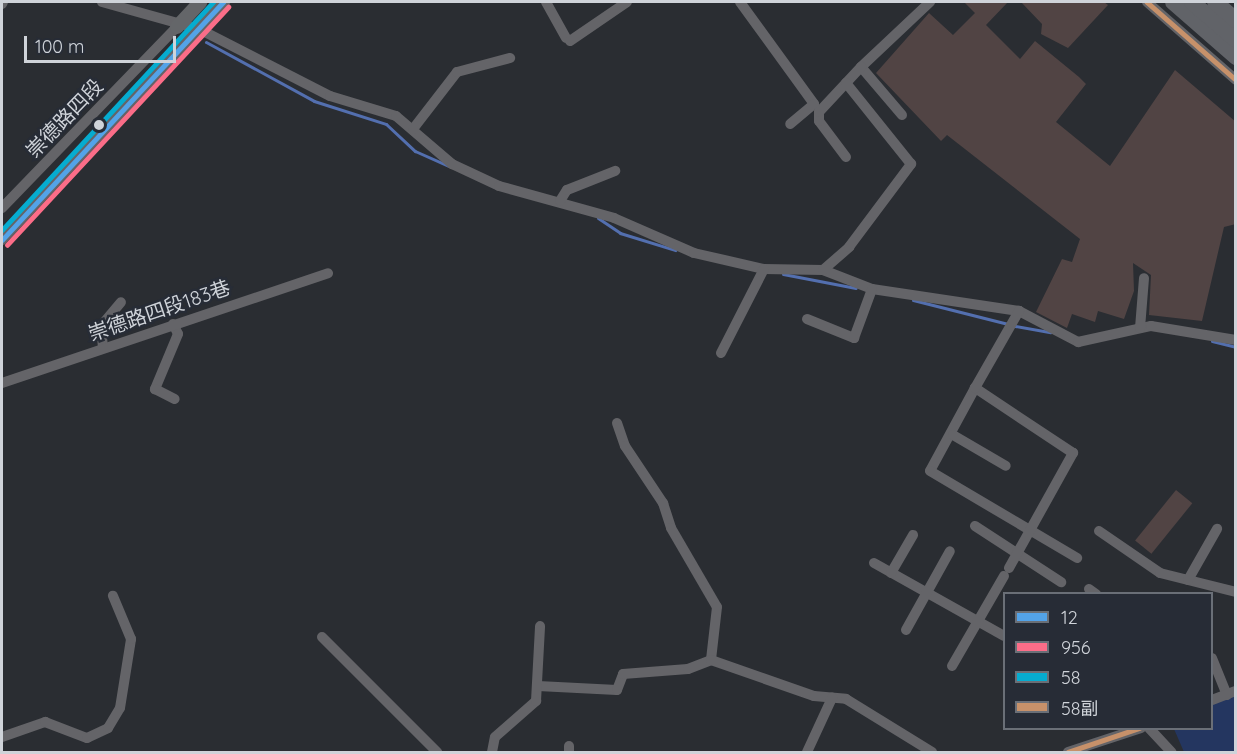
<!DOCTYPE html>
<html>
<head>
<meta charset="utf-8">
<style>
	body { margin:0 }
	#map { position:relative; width:1237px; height:754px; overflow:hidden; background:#2a2d32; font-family:Quicksand,"Noto Sans TC",sans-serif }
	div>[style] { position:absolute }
	.green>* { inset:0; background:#243660 }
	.stream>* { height:3px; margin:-1.5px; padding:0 1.5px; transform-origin:1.5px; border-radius:1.5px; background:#536faf }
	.building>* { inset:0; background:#514444; transform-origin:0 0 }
	.minor>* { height:10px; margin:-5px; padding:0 5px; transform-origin:5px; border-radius:5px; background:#646468 }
	.major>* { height:14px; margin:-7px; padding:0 7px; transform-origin:7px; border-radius:7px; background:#646669 }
	.highway>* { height:16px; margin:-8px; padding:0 8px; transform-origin:8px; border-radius:8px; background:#616368 }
	.bus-1>* { height:4.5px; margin:-2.25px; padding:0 2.25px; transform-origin:2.25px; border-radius:2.25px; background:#53a3e8 }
	.bus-2>* { height:4.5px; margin:-2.25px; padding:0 2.25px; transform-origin:2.25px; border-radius:2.25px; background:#fb6d88 }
	.bus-3>* { height:4.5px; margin:-2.25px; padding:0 2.25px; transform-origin:2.25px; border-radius:2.25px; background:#06acd0 }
	.bus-4>* { height:4.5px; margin:-2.25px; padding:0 2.25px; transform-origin:2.25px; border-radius:2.25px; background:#c7916a }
	.dots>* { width:16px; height:16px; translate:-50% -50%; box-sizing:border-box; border:3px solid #272c36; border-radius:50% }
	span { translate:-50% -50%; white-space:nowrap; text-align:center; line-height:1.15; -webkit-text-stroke:5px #272c36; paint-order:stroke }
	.street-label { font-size:20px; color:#cfd3d9 }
	.frame { position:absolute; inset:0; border:3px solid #cfd3d9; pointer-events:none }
	.legend { position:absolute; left:1003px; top:592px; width:210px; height:138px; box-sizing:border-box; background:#272c36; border:2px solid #6a6f77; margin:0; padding:8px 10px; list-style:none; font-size:18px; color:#cfd3d9 }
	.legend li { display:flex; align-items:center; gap:12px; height:30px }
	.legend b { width:30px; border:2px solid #6a6f77 }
	.scale { position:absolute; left:24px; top:36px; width:152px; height:27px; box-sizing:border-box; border:3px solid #cfd3d9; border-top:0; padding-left:8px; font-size:18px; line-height:21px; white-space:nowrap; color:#cfd3d9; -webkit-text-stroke:4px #272c36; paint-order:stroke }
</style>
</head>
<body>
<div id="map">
	<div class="green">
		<i style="clip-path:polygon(1235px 694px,1235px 752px,1184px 752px,1174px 729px,1212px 728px,1212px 704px)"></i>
	</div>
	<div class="stream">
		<i style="left:206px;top:42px;width:123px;rotate:28.6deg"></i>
		<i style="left:314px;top:101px;width:76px;rotate:17.7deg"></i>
		<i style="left:386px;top:124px;width:40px;rotate:43deg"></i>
		<i style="left:415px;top:151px;width:36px;rotate:24deg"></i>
		<i style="left:598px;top:218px;width:27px;rotate:34deg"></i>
		<i style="left:620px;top:233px;width:58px;rotate:17.2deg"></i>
		<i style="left:783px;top:274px;width:74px;rotate:10.9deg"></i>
		<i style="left:913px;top:300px;width:98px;rotate:14.2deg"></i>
		<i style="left:1015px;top:326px;width:36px;rotate:10deg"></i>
		<i style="left:1212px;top:341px;width:25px;rotate:14deg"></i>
	</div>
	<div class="building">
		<i style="clip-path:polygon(964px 2px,1008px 2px,986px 25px,1020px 59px,1035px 41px,1079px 77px,1086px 84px,1056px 122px,1110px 166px,1175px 70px,1236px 122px,1236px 224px,1224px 227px,1202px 321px,1149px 315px,1151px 275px,1133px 263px,1134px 291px,1124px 319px,1098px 311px,1095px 322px,1072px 314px,1067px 328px,1036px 312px,1062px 259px,1072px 262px,1080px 239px,947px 135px,941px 141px,876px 73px,929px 13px,953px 35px,975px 13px)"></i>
		<i style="clip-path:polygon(1021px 2px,1104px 2px,1108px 5px,1068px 48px,1041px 34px,1042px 24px)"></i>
		<i style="left:1176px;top:490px;width:21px;height:65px;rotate:39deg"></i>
	</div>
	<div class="minor">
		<i style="left:102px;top:2px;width:101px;rotate:15.6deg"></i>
		<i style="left:199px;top:29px;width:147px;rotate:27.1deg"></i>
		<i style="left:330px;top:96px;width:69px;rotate:16.9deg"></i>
		<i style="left:396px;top:116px;width:74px;rotate:40.6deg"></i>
		<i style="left:452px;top:164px;width:52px;rotate:25.1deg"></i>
		<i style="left:499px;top:186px;width:119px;rotate:15.5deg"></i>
		<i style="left:614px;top:218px;width:87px;rotate:23.6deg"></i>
		<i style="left:694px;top:253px;width:72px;rotate:12.9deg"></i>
		<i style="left:764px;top:269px;width:59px;rotate:1deg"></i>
		<i style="left:823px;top:270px;width:53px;rotate:21.2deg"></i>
		<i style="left:872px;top:289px;width:149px;rotate:8.5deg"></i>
		<i style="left:1019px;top:311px;width:67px;rotate:27.7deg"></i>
		<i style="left:1078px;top:342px;width:75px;rotate:-12.4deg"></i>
		<i style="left:1151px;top:326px;width:86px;rotate:9.4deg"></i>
		<i style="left:546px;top:2px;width:41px;rotate:60.9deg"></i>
		<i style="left:740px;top:2px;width:126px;rotate:54deg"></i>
		<i style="left:814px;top:104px;width:31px;rotate:140deg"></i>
		<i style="left:1147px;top:2px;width:118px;rotate:41.2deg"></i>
		<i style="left:2px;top:4px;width:2px;rotate:-63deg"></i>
		<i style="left:570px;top:41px;width:69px;rotate:-34.4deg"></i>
		<i style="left:902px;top:115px;width:63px;rotate:-130.5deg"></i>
		<i style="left:861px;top:67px;width:95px;rotate:-43.3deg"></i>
		<i style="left:413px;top:129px;width:72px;rotate:-52.3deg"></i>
		<i style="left:457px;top:72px;width:55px;rotate:-14.8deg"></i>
		<i style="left:846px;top:157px;width:45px;rotate:-126.9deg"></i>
		<i style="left:819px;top:121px;width:9px;rotate:-90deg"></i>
		<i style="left:819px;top:112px;width:62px;rotate:-47deg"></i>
		<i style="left:560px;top:201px;width:13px;rotate:-58deg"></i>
		<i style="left:567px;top:190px;width:52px;rotate:-21.6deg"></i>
		<i style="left:2px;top:208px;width:252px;rotate:-46deg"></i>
		<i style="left:2px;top:240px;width:289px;rotate:-47deg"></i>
		<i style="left:823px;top:270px;width:35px;rotate:-41deg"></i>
		<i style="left:849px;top:247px;width:104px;rotate:-53.2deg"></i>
		<i style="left:911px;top:164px;width:104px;rotate:-128.7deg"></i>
		<i style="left:807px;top:319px;width:51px;rotate:22deg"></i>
		<i style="left:854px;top:338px;width:52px;rotate:-69.8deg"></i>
		<i style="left:173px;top:324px;width:11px;rotate:63deg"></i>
		<i style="left:178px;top:334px;width:60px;rotate:112.7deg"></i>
		<i style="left:155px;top:389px;width:22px;rotate:27deg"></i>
		<i style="left:1140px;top:328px;width:50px;rotate:-85.4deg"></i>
		<i style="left:103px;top:348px;width:22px;rotate:-95deg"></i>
		<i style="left:101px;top:326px;width:31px;rotate:-50deg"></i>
		<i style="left:721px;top:353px;width:94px;rotate:-62.9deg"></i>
		<i style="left:2px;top:383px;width:344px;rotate:-18.6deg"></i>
		<i style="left:975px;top:388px;width:94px;rotate:118.5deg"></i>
		<i style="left:930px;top:471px;width:171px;rotate:30.6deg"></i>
		<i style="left:617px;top:423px;width:24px;rotate:71deg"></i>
		<i style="left:625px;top:446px;width:69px;rotate:56.3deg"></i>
		<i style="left:663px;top:503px;width:26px;rotate:72deg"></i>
		<i style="left:671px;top:528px;width:91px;rotate:59.8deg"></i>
		<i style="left:717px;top:607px;width:53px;rotate:96.5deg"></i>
		<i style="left:953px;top:435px;width:61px;rotate:30.3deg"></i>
		<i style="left:975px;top:526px;width:103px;rotate:33.1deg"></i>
		<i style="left:1099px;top:531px;width:74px;rotate:34.5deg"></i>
		<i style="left:1160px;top:573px;width:78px;rotate:14deg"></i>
		<i style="left:874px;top:563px;width:149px;rotate:29.3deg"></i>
		<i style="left:1009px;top:568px;width:132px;rotate:-60.9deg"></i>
		<i style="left:1073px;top:453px;width:118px;rotate:-146.4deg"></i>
		<i style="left:975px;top:388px;width:89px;rotate:-60.3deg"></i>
		<i style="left:891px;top:573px;width:44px;rotate:-59.9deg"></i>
		<i style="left:1188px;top:580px;width:59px;rotate:-60.4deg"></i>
		<i style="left:1089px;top:589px;width:9px;rotate:36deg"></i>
		<i style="left:906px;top:630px;width:90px;rotate:-60.9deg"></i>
		<i style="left:322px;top:637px;width:163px;rotate:45deg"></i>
		<i style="left:1212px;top:658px;width:40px;rotate:68deg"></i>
		<i style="left:952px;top:666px;width:104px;rotate:-60deg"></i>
		<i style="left:538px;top:686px;width:79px;rotate:2.9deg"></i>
		<i style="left:617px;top:690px;width:17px;rotate:-69deg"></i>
		<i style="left:623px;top:674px;width:65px;rotate:-4.4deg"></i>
		<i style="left:688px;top:669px;width:25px;rotate:-21deg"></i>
		<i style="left:711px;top:660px;width:109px;rotate:19.3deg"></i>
		<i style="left:814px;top:696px;width:32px;rotate:5deg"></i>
		<i style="left:846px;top:699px;width:101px;rotate:31.6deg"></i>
		<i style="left:1212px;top:700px;width:26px;rotate:-21deg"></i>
		<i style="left:1149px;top:728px;width:33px;rotate:47deg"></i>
		<i style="left:2px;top:737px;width:46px;rotate:-19.2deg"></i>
		<i style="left:45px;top:722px;width:45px;rotate:20.9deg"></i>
		<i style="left:87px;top:738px;width:23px;rotate:-25deg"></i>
		<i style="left:108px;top:728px;width:23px;rotate:-59deg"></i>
		<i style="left:120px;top:708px;width:70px;rotate:-80.9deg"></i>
		<i style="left:131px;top:639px;width:47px;rotate:-112.7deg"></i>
		<i style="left:492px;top:752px;width:15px;rotate:-79deg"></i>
		<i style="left:495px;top:737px;width:55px;rotate:-41.3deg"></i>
		<i style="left:536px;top:701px;width:75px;rotate:-86.9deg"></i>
		<i style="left:569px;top:752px;width:6px;rotate:-90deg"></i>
		<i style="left:807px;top:752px;width:60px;rotate:-65.2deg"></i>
		<i style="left:1068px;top:752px;width:77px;rotate:-18.2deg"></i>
	</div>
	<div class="major">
		<i style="left:177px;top:27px;width:34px;rotate:-47deg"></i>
		<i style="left:199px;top:29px;width:36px;rotate:-48deg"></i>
	</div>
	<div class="highway">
		<i style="left:1173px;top:2px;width:84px;rotate:41.1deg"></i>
		<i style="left:1192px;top:2px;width:58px;rotate:40.8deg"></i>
		<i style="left:1215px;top:2px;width:28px;rotate:41deg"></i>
	</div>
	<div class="bus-1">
		<i style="left:2px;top:240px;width:325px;rotate:-47.1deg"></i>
	</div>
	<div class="bus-2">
		<i style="left:7px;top:245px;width:325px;rotate:-47.1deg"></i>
	</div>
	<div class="bus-3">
		<i style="left:2px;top:230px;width:311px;rotate:-47.2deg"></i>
	</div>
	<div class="bus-4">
		<i style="left:1147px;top:2px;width:118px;rotate:41.2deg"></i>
		<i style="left:1068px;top:752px;width:75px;rotate:-18.7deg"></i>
	</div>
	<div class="dots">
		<i style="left:99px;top:125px;background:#cfd3d9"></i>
	</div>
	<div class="street-label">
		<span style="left:64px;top:118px;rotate:-46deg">崇德路四段</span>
		<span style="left:159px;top:310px;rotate:-19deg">崇德路四段183巷</span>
	</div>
	<div class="frame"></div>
	<ul class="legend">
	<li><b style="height:8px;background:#53a3e8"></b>12</li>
	<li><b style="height:8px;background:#fb6d88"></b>956</li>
	<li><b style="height:8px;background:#06acd0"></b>58</li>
	<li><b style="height:8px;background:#c7916a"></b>58副</li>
	</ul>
	<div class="scale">100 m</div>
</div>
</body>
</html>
